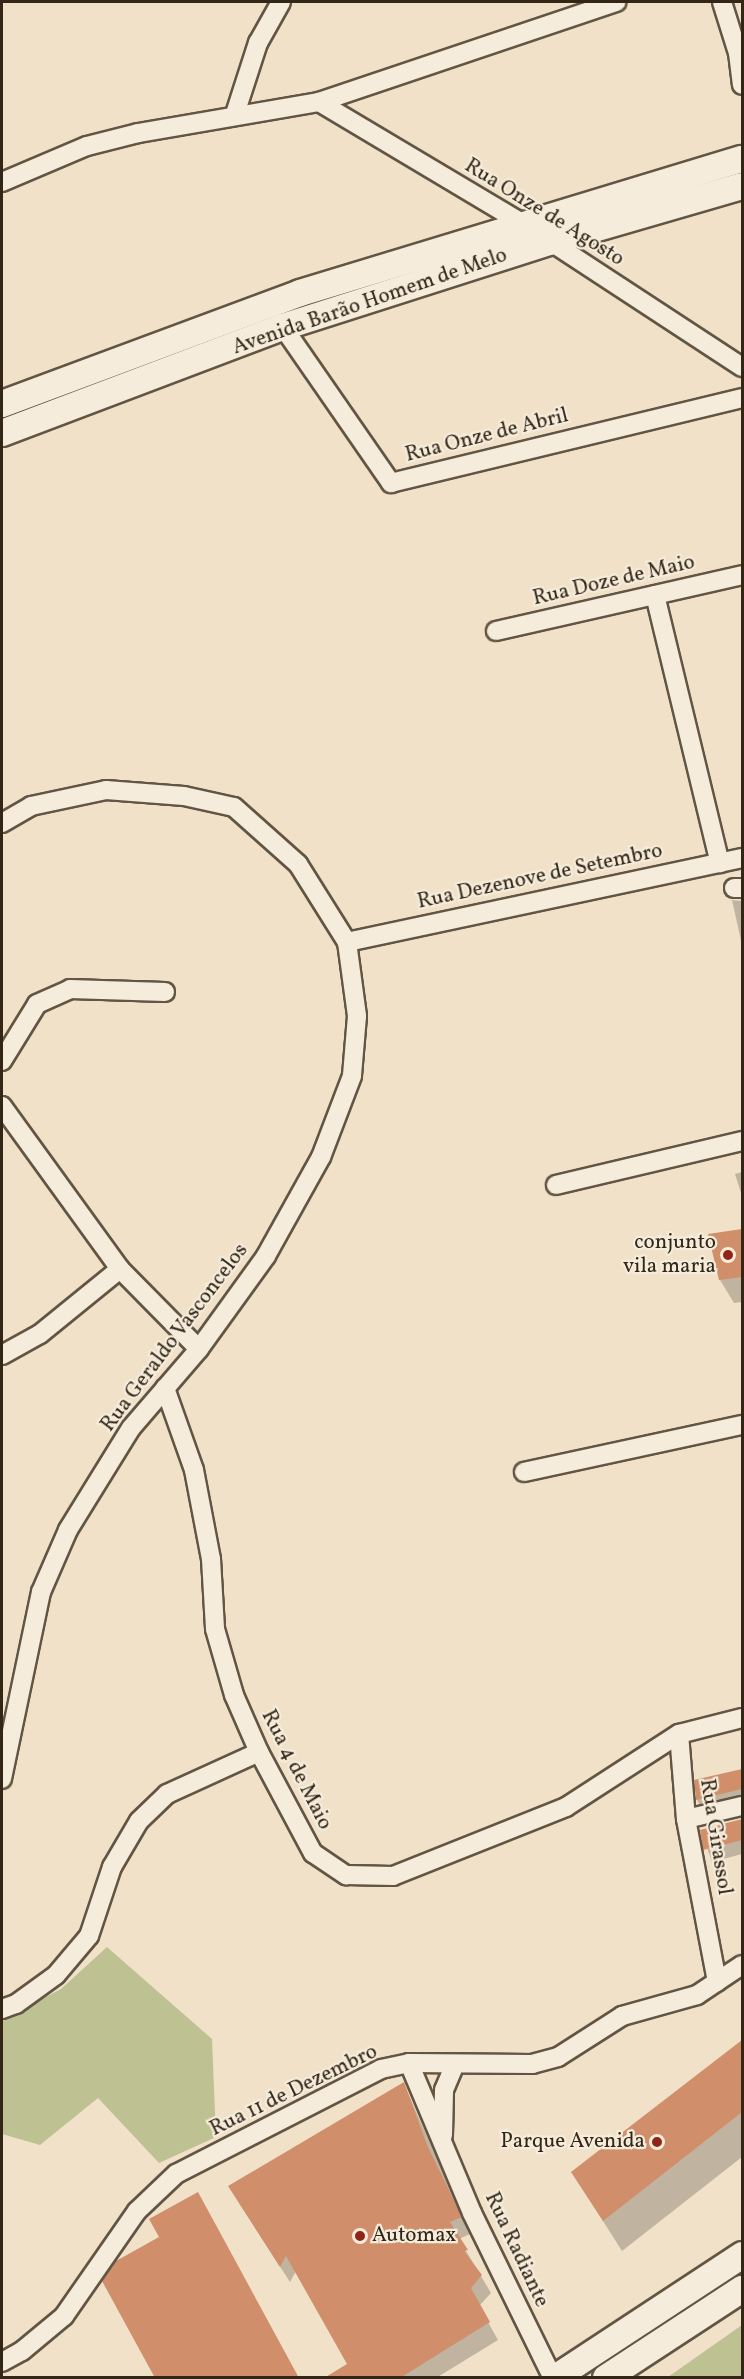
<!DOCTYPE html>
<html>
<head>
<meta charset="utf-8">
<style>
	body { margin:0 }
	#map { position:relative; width:744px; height:2379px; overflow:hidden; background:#f0e1c8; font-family:Vollkorn,serif }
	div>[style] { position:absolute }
	.green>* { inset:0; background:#bec293 }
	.shadow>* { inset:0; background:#0003 }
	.building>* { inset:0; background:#d08e6b }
	.roads { filter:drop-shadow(2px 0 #625543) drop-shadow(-2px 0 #625543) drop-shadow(0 2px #625543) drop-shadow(0 -2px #625543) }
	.minor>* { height:18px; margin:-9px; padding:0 9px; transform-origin:9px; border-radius:9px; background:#f5ecdb }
	.secondary>* { height:26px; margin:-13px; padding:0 13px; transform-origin:13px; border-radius:13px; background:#f5ecdb }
	.dots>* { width:16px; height:16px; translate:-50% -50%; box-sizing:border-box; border:3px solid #f5ecdb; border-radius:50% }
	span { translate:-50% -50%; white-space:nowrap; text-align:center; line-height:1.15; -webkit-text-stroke:4.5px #f5ecdb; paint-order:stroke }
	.street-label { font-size:21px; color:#332617 }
	.poi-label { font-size:21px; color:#332617 }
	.right { translate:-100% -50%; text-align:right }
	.left { translate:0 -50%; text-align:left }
	.frame { position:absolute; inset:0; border:3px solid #332617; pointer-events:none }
</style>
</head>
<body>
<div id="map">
	<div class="green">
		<i style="clip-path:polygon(107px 1947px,212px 2039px,216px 2137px,159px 2163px,98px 2098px,40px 2145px,2px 2134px,2px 2020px,61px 1989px)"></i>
		<i style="clip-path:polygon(742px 2325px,742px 2377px,668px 2377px)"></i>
	</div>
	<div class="shadow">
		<i style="clip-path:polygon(732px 900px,742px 901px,742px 945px)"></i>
		<i style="clip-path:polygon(742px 1172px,742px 1196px,735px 1174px)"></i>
		<i style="clip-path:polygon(742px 1230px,742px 1302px,734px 1303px,720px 1280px,710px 1235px)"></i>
		<i style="clip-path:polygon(742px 1771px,742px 1803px,704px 1812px,697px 1800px,696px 1781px)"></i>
		<i style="clip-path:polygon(742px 1821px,742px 1854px,712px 1862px,701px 1831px)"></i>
		<i style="clip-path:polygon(742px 2042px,742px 2157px,622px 2251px,572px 2172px)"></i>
		<i style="clip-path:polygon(404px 2084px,470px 2234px,459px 2239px,491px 2293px,479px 2306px,498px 2340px,436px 2378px,327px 2378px,349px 2365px,296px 2271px,290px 2282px,239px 2203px)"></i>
	</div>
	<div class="building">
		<i style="clip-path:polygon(742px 1229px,742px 1277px,719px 1280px,708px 1234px)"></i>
		<i style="clip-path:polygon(742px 1769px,742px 1789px,696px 1800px,694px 1780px)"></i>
		<i style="clip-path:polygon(742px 1819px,742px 1840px,703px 1850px,700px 1830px)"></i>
		<i style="clip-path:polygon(742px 2040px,742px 2112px,603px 2221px,571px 2172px)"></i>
		<i style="clip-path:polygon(404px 2082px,427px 2145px,462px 2217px,450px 2222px,468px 2250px,464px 2251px,482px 2275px,471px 2288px,490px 2322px,400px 2378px,324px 2378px,347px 2364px,286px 2256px,280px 2267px,228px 2186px)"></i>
		<i style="clip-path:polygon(198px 2192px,299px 2378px,155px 2378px,102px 2281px,116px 2261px,159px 2237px,149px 2219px)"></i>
	</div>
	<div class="roads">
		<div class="minor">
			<i style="left:722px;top:2px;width:53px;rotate:72.6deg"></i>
			<i style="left:738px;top:53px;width:32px;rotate:83deg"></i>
			<i style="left:319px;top:102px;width:236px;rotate:30.8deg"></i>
			<i style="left:522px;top:223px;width:263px;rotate:33.2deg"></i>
			<i style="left:235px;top:114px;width:75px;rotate:-72.1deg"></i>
			<i style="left:258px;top:43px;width:47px;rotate:-60.7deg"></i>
			<i style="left:2px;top:182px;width:92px;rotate:-23deg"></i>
			<i style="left:87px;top:146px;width:53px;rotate:-14.3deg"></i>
			<i style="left:138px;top:133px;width:184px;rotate:-9.7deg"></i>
			<i style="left:319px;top:102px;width:314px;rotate:-18.6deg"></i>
			<i style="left:283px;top:327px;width:190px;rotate:55.3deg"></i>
			<i style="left:391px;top:483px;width:361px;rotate:-13.6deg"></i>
			<i style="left:655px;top:595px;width:276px;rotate:76.4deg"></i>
			<i style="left:496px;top:631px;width:252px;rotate:-12.8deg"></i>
			<i style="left:2px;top:823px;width:34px;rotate:-30deg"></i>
			<i style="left:31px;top:806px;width:77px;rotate:-12deg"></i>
			<i style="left:106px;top:790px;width:78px;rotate:4.4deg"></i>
			<i style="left:184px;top:796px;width:51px;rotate:12.4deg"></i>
			<i style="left:234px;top:807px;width:86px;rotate:41.7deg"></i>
			<i style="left:298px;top:864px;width:92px;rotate:57.9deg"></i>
			<i style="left:347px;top:942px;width:75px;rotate:82.3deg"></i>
			<i style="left:357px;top:1016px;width:60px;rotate:94.8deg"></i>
			<i style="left:352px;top:1076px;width:87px;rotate:110.9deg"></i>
			<i style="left:321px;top:1157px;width:113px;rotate:119.1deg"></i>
			<i style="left:266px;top:1256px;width:115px;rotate:125.8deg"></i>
			<i style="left:199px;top:1349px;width:104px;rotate:130.7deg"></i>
			<i style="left:131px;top:1428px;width:120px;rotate:121.7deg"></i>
			<i style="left:68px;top:1530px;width:68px;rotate:113.5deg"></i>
			<i style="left:41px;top:1592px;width:191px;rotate:101.8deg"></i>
			<i style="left:734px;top:888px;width:8px"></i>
			<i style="left:347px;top:942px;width:404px;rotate:-12deg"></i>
			<i style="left:2px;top:1061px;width:67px;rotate:-58.4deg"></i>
			<i style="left:37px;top:1004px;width:36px;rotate:-24deg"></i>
			<i style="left:70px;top:989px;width:95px;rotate:1.8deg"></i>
			<i style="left:2px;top:1106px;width:201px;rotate:54.1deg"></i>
			<i style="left:120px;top:1269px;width:112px;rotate:45.4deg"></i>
			<i style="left:556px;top:1185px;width:191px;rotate:-13.3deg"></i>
			<i style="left:2px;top:1355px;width:43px;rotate:-28.9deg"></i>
			<i style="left:40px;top:1334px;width:103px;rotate:-39.1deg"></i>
			<i style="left:165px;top:1388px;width:87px;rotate:70.5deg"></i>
			<i style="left:194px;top:1470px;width:91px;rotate:79.2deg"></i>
			<i style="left:211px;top:1559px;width:70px;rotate:86.7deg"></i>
			<i style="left:215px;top:1629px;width:69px;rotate:73.9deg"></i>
			<i style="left:234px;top:1695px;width:62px;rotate:66.3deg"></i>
			<i style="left:259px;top:1752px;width:115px;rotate:61.9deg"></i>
			<i style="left:313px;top:1853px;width:40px;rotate:34deg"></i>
			<i style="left:346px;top:1875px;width:47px;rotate:1.2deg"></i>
			<i style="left:393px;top:1876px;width:186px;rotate:-21.7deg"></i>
			<i style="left:566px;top:1807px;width:135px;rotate:-32.9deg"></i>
			<i style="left:679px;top:1734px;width:65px;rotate:-14.3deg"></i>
			<i style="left:524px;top:1472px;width:223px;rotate:-12.2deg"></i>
			<i style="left:679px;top:1734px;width:85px;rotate:85.3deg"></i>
			<i style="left:686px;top:1819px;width:166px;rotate:79.2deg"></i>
			<i style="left:686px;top:1819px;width:57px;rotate:-13.1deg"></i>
			<i style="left:2px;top:2009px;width:15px;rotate:-20deg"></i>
			<i style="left:16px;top:2004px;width:49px;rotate:-35.9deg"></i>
			<i style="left:56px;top:1975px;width:51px;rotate:-49.8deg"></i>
			<i style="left:89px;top:1936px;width:73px;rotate:-71.6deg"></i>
			<i style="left:112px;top:1867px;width:53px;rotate:-59.6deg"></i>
			<i style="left:139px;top:1821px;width:39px;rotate:-44deg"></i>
			<i style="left:167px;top:1794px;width:101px;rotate:-24.5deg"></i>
			<i style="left:409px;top:2063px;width:163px;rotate:67.2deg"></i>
			<i style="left:472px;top:2213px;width:184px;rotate:63.9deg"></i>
			<i style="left:443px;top:2135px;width:45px;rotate:-88.7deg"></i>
			<i style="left:444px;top:2090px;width:26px;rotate:-67deg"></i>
			<i style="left:2px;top:2362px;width:23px;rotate:-29deg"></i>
			<i style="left:22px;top:2351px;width:55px;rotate:-39.8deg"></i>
			<i style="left:64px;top:2316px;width:128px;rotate:-55.2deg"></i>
			<i style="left:137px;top:2211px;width:54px;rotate:-43.5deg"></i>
			<i style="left:176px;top:2174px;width:230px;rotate:-27.1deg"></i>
			<i style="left:381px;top:2069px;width:29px;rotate:-12deg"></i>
			<i style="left:409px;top:2063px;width:123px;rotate:0.5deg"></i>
			<i style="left:532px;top:2064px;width:27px;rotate:-15deg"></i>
			<i style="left:558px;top:2057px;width:76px;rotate:-32.6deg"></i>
			<i style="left:622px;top:2016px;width:78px;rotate:-15.6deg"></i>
			<i style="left:697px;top:1995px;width:54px;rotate:-33.7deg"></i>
		</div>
		<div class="secondary">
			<i style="left:2px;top:404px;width:318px;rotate:-20.4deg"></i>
			<i style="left:300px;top:293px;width:462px;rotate:-16.9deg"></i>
			<i style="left:2px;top:433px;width:300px;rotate:-20.7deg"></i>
			<i style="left:283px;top:327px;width:279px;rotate:-17.7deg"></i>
			<i style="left:549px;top:242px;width:201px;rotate:-16.2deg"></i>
			<i style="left:555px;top:2378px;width:224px;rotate:-33.3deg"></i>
			<i style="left:606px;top:2378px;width:163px;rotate:-33.2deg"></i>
		</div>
	</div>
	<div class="dots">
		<i style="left:728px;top:1255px;background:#8f2418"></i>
		<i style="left:657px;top:2142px;background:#8f2418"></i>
		<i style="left:360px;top:2236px;background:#8f2418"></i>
	</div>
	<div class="street-label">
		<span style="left:544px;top:213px;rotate:32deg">Rua Onze de Agosto</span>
		<span style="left:370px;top:302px;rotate:-19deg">Avenida Barão Homem de Melo</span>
		<span style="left:487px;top:436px;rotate:-14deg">Rua Onze de Abril</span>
		<span style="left:614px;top:581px;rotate:-13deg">Rua Doze de Maio</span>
		<span style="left:540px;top:877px;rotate:-12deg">Rua Dezenove de Setembro</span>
		<span style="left:175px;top:1338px;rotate:-53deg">Rua Geraldo Vasconcelos</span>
		<span style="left:296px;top:1770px;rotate:63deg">Rua 4 de Maio</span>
		<span style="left:715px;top:1837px;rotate:81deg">Rua Girassol</span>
		<span style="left:294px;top:2091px;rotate:-26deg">Rua 11 de Dezembro</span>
		<span style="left:516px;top:2250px;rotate:65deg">Rua Radiante</span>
	</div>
	<div class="poi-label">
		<span class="right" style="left:716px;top:1255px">conjunto<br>vila maria</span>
		<span class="right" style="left:645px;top:2142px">Parque Avenida</span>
		<span class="left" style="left:372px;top:2236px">Automax</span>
	</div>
	<div class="frame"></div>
</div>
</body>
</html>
